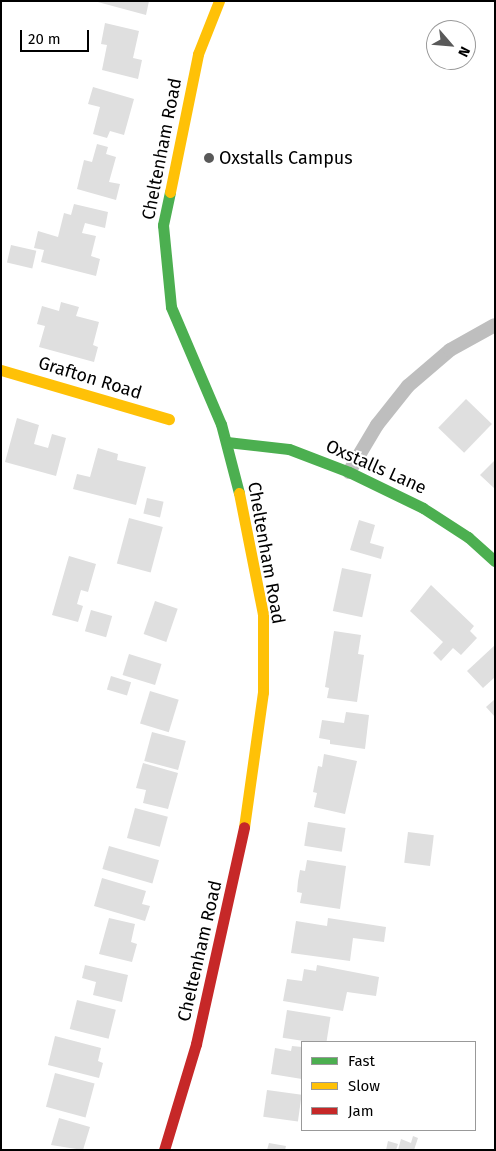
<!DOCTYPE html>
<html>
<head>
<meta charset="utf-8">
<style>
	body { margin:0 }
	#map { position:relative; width:496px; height:1151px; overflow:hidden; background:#fff; font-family:"Fira Sans",sans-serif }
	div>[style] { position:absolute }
	.building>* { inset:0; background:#dfdfdf; transform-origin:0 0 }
	.lane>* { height:14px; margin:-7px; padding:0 7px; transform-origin:7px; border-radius:7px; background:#bebebe }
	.fast>* { height:11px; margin:-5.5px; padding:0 5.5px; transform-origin:5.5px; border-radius:5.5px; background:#4caf50 }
	.slow>* { height:11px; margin:-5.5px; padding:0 5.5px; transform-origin:5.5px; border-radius:5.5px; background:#ffc107 }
	.jam>* { height:11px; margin:-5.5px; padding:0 5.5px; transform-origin:5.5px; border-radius:5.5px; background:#c62828 }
	.dots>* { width:14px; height:14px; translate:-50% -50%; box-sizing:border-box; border:2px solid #fff; border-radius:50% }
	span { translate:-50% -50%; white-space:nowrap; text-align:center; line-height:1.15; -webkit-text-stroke:4px #fff; paint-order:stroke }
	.street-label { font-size:18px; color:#000 }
	.poi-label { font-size:18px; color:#000 }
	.left { translate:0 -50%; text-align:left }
	.frame { position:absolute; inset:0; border:2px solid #000; pointer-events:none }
	.legend { position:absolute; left:301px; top:1041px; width:175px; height:90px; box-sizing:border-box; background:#fff; border:1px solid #999; margin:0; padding:6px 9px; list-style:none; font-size:15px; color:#000 }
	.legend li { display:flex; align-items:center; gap:10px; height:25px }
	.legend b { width:25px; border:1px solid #999 }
	.north { position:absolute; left:426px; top:20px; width:50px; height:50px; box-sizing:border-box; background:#fff; border:1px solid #999; border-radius:50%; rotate:117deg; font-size:14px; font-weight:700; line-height:20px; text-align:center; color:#000 }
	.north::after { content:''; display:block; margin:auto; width:18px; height:22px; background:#595959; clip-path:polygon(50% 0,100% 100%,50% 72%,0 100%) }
	.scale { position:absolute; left:20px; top:30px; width:69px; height:22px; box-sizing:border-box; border:2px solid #000; border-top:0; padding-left:6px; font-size:15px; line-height:18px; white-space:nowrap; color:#000; -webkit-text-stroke:4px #fff; paint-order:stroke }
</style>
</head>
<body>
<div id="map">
	<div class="building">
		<i style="clip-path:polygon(94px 1px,149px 1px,146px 15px)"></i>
		<i style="clip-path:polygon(105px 23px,139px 31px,133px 58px,142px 60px,138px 79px,102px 70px,107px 45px,101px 44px)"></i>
		<i style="clip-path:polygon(93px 87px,134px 99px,124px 135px,110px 131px,107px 138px,93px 134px,100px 107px,88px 104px)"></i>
		<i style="clip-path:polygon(97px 144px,108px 147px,106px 154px,116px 157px,109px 182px,120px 184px,116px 200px,77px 189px,84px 160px,92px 162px)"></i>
		<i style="clip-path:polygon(74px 204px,108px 212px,105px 228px,85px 223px,82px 233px,96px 236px,91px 256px,100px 259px,96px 276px,41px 262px,44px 250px,34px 248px,38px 231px,58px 237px,64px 213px,71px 215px)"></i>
		<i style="left:11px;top:245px;width:26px;height:18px;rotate:13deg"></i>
		<i style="clip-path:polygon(61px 302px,79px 307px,76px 316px,99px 322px,93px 345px,98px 347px,94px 362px,39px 347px,45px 326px,37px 324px,42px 306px,59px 311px)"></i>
		<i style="left:466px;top:399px;width:36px;height:40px;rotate:44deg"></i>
		<i style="clip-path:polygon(17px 418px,39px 425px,34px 444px,48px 448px,52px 434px,66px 438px,56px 476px,5px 462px)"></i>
		<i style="clip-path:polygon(98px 448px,118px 454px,117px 460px,146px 467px,136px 505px,73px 489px,77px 474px,90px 477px)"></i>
		<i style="clip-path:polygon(495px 460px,495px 489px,480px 475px)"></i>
		<i style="left:147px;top:498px;width:17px;height:16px;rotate:13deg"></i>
		<i style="left:129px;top:518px;width:35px;height:47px;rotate:15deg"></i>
		<i style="clip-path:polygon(359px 520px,375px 525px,370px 543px,384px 547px,381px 559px,350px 550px)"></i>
		<i style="clip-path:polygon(69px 556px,96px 564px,88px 592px,81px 590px,77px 604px,83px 606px,78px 622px,52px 615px)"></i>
		<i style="left:342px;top:568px;width:30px;height:44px;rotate:12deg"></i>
		<i style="clip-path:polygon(431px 585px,474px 626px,470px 631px,477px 638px,461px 655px,453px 648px,441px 661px,433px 653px,443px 642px,410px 611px)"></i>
		<i style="left:155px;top:601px;width:24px;height:35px;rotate:19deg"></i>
		<i style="left:91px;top:610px;width:22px;height:22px;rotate:16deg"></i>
		<i style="clip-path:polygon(334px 631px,361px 635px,358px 654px,364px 655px,357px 702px,327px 698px,329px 688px,325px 687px)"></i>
		<i style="clip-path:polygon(495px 645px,495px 677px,483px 688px,467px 671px)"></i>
		<i style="left:129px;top:654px;width:34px;height:22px;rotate:17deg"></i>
		<i style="left:111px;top:676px;width:21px;height:14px;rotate:17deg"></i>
		<i style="left:150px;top:691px;width:30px;height:34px;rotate:17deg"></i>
		<i style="clip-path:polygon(495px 699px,495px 717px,486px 707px)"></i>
		<i style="clip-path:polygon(346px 712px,369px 715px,365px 749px,330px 744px,330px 740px,319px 738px,322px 720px,344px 723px)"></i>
		<i style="left:152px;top:732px;width:35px;height:30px;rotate:15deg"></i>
		<i style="clip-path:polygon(324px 754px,357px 761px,345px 814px,314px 807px,317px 793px,313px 792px,318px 766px,322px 767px)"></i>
		<i style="clip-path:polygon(143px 763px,178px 773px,168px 809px,143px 803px,146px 790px,136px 788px)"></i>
		<i style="left:135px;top:808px;width:34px;height:31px;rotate:15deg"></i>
		<i style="left:308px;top:822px;width:38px;height:24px;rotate:9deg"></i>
		<i style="left:408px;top:832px;width:26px;height:31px;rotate:7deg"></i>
		<i style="left:109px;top:846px;width:52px;height:24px;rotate:16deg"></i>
		<i style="clip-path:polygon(307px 860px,346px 866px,340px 909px,300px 903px,302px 893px,297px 892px,298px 881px,300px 870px,305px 871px)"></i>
		<i style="clip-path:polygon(102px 878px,146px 891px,142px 904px,150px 906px,145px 921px,94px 906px)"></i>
		<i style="clip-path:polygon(109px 918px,135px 924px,131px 942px,137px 944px,132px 962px,99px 954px)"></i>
		<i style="clip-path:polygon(328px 918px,386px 927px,384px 942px,353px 938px,350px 961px,291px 953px,296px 921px,327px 926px)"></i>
		<i style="clip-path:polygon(85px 965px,128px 975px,122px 1002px,93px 995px,96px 982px,82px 978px)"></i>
		<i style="clip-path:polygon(317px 965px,379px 977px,376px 996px,347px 992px,343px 1011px,283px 1001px,287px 979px,302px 981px,304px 969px,316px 971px)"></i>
		<i style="left:77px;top:1000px;width:40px;height:30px;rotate:14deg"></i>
		<i style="left:287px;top:1010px;width:44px;height:28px;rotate:9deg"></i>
		<i style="clip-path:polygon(55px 1036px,101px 1048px,98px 1061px,103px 1063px,99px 1078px,48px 1065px)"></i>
		<i style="clip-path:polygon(292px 1046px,302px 1047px,302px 1079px,271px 1074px,275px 1048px,291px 1051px)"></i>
		<i style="left:55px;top:1073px;width:41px;height:35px;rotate:15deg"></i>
		<i style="left:267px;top:1090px;width:35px;height:27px;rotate:8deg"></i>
		<i style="clip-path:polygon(59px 1118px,90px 1127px,83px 1150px,51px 1145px)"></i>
		<i style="clip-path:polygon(413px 1136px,418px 1138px,414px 1150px,398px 1150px,401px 1139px,411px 1143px)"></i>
		<i style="clip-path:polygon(388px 1141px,398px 1144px,396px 1150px,386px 1150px)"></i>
		<i style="clip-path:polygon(269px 1143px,286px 1146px,285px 1150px,267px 1150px)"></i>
	</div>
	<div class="lane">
		<i style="left:349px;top:472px;width:55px;rotate:-59.2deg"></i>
		<i style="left:377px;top:425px;width:50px;rotate:-51.5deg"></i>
		<i style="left:408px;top:386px;width:55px;rotate:-40.6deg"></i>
		<i style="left:450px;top:350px;width:51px;rotate:-29.1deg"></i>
	</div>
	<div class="fast">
		<i style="left:170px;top:192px;width:34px;rotate:102deg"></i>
		<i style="left:163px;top:225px;width:82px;rotate:84.4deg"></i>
		<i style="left:171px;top:307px;width:127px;rotate:66.9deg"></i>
		<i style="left:221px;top:424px;width:71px;rotate:75.4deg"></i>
		<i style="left:227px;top:442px;width:62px;rotate:6.4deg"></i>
		<i style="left:289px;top:449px;width:64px;rotate:21deg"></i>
		<i style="left:349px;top:472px;width:82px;rotate:25.9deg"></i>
		<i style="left:423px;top:508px;width:54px;rotate:32.8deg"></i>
		<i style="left:468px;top:537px;width:36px;rotate:42deg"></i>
	</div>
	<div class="slow">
		<i style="left:170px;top:192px;width:141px;rotate:-78.5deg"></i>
		<i style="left:198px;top:54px;width:57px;rotate:-68.4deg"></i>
		<i style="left:1px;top:370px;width:175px;rotate:16.3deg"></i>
		<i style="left:239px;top:493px;width:123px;rotate:78.8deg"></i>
		<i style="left:263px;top:614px;width:78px;rotate:90deg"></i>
		<i style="left:263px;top:692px;width:136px;rotate:98deg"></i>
	</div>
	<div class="jam">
		<i style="left:164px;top:1150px;width:111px;rotate:-73.2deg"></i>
		<i style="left:196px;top:1044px;width:222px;rotate:-77.5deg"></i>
	</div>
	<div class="dots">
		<i style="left:209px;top:158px;background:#595959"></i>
	</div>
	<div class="street-label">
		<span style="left:162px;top:149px;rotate:-79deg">Cheltenham Road</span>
		<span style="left:90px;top:378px;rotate:17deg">Grafton Road</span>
		<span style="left:376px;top:467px;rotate:24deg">Oxstalls Lane</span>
		<span style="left:266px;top:553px;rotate:80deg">Cheltenham Road</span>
		<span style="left:200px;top:951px;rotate:-77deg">Cheltenham Road</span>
	</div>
	<div class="poi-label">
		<span class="left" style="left:219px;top:158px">Oxstalls Campus</span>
	</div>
	<div class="frame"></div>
	<ul class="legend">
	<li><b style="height:6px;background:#4caf50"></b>Fast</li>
	<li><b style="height:6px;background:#ffc107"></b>Slow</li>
	<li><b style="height:6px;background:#c62828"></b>Jam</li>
	</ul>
	<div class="north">N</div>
	<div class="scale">20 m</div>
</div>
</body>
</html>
